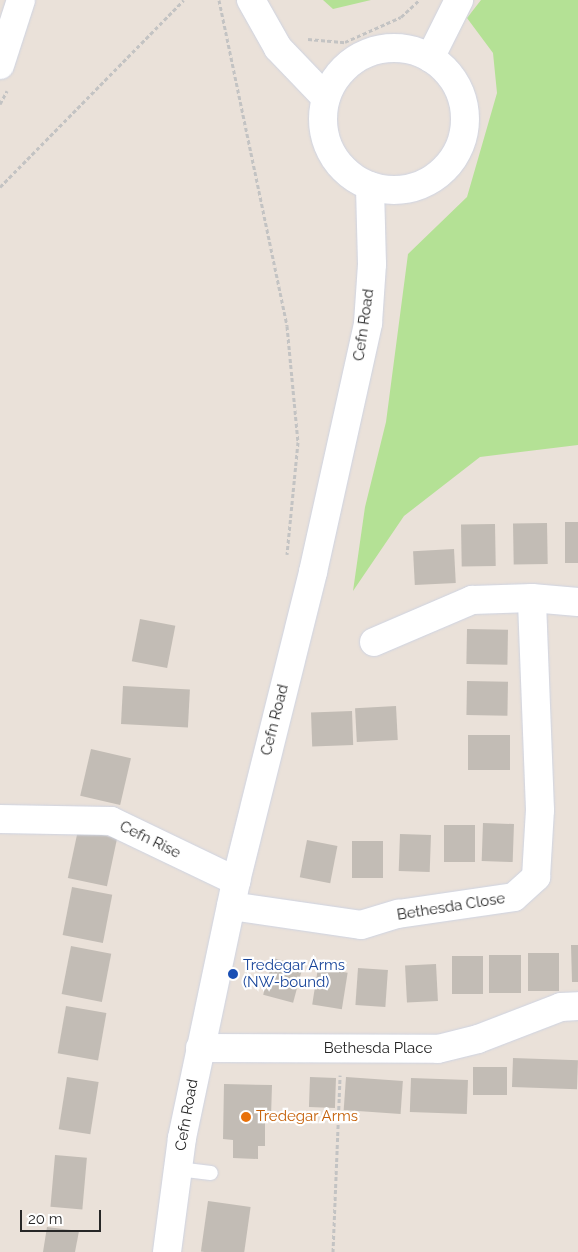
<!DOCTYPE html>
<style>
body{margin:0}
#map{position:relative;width:578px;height:1252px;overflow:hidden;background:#eae1d9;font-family:Raleway,sans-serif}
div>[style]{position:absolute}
.green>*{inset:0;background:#b4e195}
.building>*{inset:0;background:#c2bcb5;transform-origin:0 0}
.path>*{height:3px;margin-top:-1.5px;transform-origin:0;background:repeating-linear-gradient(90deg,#c3c3c3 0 4px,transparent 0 6.5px)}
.roads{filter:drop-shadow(0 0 1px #ced3e1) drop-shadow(0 0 1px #ced3e1)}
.lane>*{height:14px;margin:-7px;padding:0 7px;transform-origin:7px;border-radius:7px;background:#fff}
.street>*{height:28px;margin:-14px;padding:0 14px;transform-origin:14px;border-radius:14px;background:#fff}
.secondary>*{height:28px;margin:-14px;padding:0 14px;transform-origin:14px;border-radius:14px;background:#fff}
.secondary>.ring{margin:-14px;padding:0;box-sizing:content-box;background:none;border:28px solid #fff;border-radius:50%}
.dots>*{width:14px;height:14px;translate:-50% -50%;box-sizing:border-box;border:2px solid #fff;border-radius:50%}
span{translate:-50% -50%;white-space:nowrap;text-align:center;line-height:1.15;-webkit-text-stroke:4.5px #fff;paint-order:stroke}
.street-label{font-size:15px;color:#272727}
.transit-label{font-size:15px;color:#164399}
.left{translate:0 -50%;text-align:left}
.food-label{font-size:15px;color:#c56008}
.scale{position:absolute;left:20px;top:1210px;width:81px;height:22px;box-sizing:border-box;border:2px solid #272727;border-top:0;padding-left:6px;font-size:15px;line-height:18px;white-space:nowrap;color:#272727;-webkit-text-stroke:4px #fff;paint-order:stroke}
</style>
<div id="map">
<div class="green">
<div style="clip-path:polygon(323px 0,371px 0,333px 9px)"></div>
<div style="clip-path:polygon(481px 0,578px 0,578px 445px,480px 457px,404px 516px,353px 591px,365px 507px,386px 422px,408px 254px,467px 197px,497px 93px,493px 53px,467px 18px)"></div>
</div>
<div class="building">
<div style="left:565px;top:522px;width:13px;height:41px"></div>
<div style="left:547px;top:523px;width:41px;height:34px;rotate:89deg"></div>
<div style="left:495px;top:524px;width:42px;height:34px;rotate:89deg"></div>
<div style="left:454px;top:549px;width:34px;height:41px;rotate:87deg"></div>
<div style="left:140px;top:619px;width:36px;height:43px;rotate:11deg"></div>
<div style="left:467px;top:629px;width:41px;height:35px;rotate:1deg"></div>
<div style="left:467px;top:681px;width:41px;height:34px;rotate:1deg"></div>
<div style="left:123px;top:686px;width:67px;height:38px;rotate:3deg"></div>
<div style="left:396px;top:706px;width:34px;height:41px;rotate:87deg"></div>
<div style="left:352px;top:711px;width:34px;height:41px;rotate:88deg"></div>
<div style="left:468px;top:735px;width:42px;height:35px"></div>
<div style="left:91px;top:749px;width:41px;height:48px;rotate:13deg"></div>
<div style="left:483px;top:823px;width:31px;height:38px;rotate:2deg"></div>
<div style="left:444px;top:825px;width:31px;height:37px"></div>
<div style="left:78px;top:830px;width:40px;height:49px;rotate:12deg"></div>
<div style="left:400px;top:834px;width:31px;height:37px;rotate:2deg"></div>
<div style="left:307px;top:840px;width:31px;height:38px;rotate:11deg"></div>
<div style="left:352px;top:841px;width:31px;height:37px"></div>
<div style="left:72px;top:887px;width:41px;height:49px;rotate:11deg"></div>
<div style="clip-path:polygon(571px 945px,578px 945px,578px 982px,572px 982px)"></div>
<div style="left:71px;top:946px;width:41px;height:49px;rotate:11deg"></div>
<div style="left:528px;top:953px;width:31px;height:38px"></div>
<div style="left:489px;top:955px;width:32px;height:38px"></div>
<div style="left:483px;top:956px;width:38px;height:31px;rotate:90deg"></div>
<div style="left:273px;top:958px;width:31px;height:38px;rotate:15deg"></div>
<div style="left:436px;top:964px;width:37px;height:31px;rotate:87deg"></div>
<div style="left:318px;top:968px;width:30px;height:37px;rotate:9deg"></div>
<div style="left:358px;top:968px;width:30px;height:37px;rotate:4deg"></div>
<div style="left:66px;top:1006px;width:41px;height:48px;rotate:10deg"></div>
<div style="left:513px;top:1058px;width:65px;height:29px;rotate:2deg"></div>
<div style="left:473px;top:1067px;width:34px;height:28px"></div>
<div style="left:67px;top:1077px;width:32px;height:53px;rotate:9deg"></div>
<div style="left:310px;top:1077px;width:26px;height:30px;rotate:2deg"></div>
<div style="left:346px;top:1077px;width:57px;height:33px;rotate:4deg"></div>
<div style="left:411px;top:1078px;width:57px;height:34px;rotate:2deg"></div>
<div style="clip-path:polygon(224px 1084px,272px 1085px,271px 1117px,265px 1118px,265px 1146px,258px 1146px,258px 1159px,233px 1158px,233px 1140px,223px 1139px)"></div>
<div style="left:55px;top:1155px;width:32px;height:52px;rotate:5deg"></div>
<div style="left:208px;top:1201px;width:43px;height:51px;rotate:8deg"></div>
<div style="clip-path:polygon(47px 1227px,79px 1231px,75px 1252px,43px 1252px)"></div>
</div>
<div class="path">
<div style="left:219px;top:0;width:333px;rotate:78.2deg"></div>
<div style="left:287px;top:326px;width:117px;rotate:84.6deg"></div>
<div style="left:298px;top:442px;width:113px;rotate:95.6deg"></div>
<div style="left:308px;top:39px;width:37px;rotate:5deg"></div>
<div style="left:345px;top:42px;width:61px;rotate:-24.1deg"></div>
<div style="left:401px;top:17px;width:25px;rotate:-43deg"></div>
<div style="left:0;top:104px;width:15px;rotate:-62deg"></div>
<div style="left:0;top:187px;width:262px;rotate:-45.5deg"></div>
<div style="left:333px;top:1252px;width:177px;rotate:-87.7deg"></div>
</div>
<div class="roads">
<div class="lane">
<div style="left:178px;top:1169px;width:33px;rotate:7deg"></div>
</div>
<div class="street">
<div style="left:374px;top:642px;width:107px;rotate:-23.2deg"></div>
<div style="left:472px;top:600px;width:60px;rotate:-1.9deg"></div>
<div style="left:532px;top:598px;width:46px;rotate:5deg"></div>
<div style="left:0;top:819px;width:111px;rotate:1deg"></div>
<div style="left:111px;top:821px;width:139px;rotate:25.6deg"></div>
<div style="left:231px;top:906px;width:131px;rotate:8.3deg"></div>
<div style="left:361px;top:925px;width:39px;rotate:-17deg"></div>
<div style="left:398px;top:914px;width:117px;rotate:-8.3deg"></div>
<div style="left:514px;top:897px;width:30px;rotate:-42deg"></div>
<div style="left:536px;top:877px;width:67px;rotate:-86.6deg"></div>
<div style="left:540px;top:810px;width:212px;rotate:-92.2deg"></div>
<div style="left:200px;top:1048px;width:238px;rotate:0.2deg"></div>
<div style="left:438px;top:1049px;width:41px;rotate:-14deg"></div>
<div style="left:478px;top:1039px;width:89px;rotate:-21.1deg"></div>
<div style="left:561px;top:1007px;width:17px;rotate:-3deg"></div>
</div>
<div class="secondary">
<div style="left:251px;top:0;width:55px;rotate:60.6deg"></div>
<div style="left:278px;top:48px;width:69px;rotate:46.2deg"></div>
<div class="ring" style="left:323px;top:48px;width:114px;height:114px"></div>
<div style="left:430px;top:58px;width:65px;rotate:-63.4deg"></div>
<div style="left:0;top:65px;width:68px;rotate:-72.1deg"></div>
<div style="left:167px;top:1252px;width:115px;rotate:-82.5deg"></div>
<div style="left:182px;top:1138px;width:263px;rotate:-78.1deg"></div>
<div style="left:236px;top:881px;width:318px;rotate:-76deg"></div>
<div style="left:313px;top:572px;width:255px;rotate:-77.5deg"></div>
<div style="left:368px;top:323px;width:59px;rotate:-86.1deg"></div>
<div style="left:372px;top:264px;width:78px;rotate:-91.5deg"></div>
</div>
</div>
<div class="dots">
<div style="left:233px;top:974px;background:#1a4fb4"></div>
<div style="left:246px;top:1117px;background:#e8710a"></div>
</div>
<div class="street-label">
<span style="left:364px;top:325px;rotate:-82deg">Cefn Road</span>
<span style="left:275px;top:720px;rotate:-76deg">Cefn Road</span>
<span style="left:150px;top:840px;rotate:26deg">Cefn Rise</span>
<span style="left:451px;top:907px;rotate:-9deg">Bethesda Close</span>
<span style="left:378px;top:1049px">Bethesda Place</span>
<span style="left:187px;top:1115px;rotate:-80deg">Cefn Road</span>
</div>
<div class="transit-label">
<span class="left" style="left:243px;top:974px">Tredegar Arms<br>(NW-bound)</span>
</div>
<div class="food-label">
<span class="left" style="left:256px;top:1117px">Tredegar Arms</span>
</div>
<div class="scale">20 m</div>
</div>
